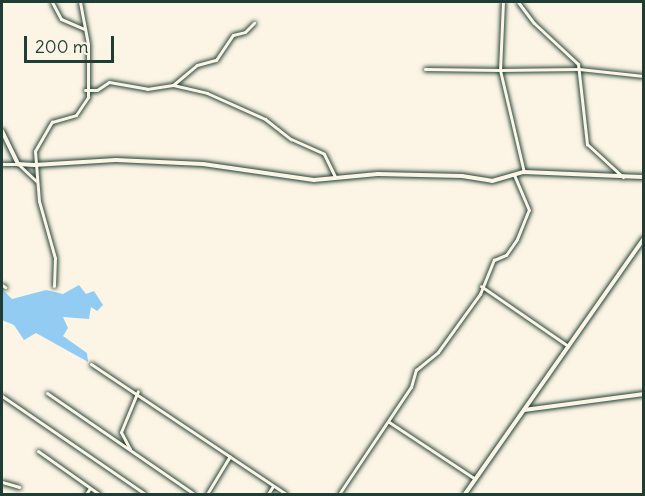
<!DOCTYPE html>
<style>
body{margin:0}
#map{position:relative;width:645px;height:496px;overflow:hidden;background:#fcf5e5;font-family:Delius,sans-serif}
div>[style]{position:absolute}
.water>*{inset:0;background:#93ccf3}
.roads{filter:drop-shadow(0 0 2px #1f3d34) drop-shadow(0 0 2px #1f3d34)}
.minor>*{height:3px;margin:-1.5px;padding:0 1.5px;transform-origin:1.5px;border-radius:1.5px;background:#fcf5e5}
.tertiary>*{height:4px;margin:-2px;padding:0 2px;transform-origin:2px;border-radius:2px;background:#fcf5e5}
span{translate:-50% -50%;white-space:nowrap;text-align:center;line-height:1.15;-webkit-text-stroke:6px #fcf5e5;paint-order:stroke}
.frame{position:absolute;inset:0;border:3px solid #1f3d34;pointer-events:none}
.scale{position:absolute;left:24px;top:36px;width:90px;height:27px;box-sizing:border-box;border:3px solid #1f3d34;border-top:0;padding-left:8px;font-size:18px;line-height:21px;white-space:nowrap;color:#1f3d34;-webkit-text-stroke:4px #fcf5e5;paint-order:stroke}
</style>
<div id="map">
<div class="water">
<div style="clip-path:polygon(79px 285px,86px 294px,94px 291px,103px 305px,97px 311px,91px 307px,89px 319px,63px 317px,68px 328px,63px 336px,87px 353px,88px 362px,36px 333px,24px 340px,14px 325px,2px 320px,2px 289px,12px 299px,46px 290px,63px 294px)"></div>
</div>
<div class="roads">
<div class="minor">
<div style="left:52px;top:2px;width:19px;rotate:62deg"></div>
<div style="left:61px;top:19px;width:25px;rotate:23deg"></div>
<div style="left:503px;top:2px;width:68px;rotate:92.5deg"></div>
<div style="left:500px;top:70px;width:79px;rotate:-0.7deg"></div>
<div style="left:579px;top:69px;width:65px;rotate:6.1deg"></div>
<div style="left:518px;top:2px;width:26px;rotate:53deg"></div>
<div style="left:534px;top:23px;width:60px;rotate:43deg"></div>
<div style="left:578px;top:64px;width:81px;rotate:83.6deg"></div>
<div style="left:587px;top:144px;width:49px;rotate:42.5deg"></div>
<div style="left:425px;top:69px;width:75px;rotate:0.8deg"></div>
<div style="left:500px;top:70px;width:105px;rotate:76.8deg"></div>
<div style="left:173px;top:85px;width:35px;rotate:13deg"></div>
<div style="left:207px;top:93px;width:64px;rotate:24.1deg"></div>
<div style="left:265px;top:119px;width:33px;rotate:38deg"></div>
<div style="left:291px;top:139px;width:36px;rotate:24deg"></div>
<div style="left:324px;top:154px;width:25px;rotate:64deg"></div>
<div style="left:85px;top:90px;width:12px"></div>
<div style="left:97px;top:90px;width:14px;rotate:-34deg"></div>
<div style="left:109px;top:82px;width:39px;rotate:10deg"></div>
<div style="left:147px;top:89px;width:26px;rotate:-9deg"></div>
<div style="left:173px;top:85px;width:31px;rotate:-40deg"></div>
<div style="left:197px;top:65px;width:20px;rotate:-15deg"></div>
<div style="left:216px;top:60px;width:30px;rotate:-56deg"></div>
<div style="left:233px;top:35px;width:12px;rotate:-14deg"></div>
<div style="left:245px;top:32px;width:13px;rotate:-45deg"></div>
<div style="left:2px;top:164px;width:16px"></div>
<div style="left:18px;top:164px;width:26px;rotate:43deg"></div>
<div style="left:2px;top:285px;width:4px;rotate:34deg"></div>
<div style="left:54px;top:286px;width:28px;rotate:-88deg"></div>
<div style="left:55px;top:258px;width:59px;rotate:-105.7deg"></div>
<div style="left:39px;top:201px;width:50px;rotate:-94.6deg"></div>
<div style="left:35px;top:151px;width:34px;rotate:-60deg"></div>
<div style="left:52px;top:122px;width:25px;rotate:-16deg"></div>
<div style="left:76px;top:115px;width:22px;rotate:-56deg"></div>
<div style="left:88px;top:97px;width:53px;rotate:-90deg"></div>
<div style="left:88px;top:44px;width:43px;rotate:-100.8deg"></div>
<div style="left:481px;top:286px;width:106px;rotate:34.6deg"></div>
<div style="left:91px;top:364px;width:234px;rotate:33.7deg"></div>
<div style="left:47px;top:393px;width:178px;rotate:34.5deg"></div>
<div style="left:2px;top:396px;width:173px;rotate:34.4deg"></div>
<div style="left:389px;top:422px;width:103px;rotate:33.5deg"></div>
<div style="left:130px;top:449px;width:19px;rotate:-118deg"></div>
<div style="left:121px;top:432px;width:44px;rotate:-67.5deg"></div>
<div style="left:38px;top:451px;width:75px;rotate:35.2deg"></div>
<div style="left:2px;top:482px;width:18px;rotate:16deg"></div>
<div style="left:86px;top:494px;width:7px;rotate:-56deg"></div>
<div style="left:207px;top:494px;width:44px;rotate:-58.8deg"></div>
<div style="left:268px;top:494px;width:9px;rotate:-58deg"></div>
<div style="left:339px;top:494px;width:129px;rotate:-56.1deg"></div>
<div style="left:411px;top:387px;width:18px;rotate:-74deg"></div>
<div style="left:416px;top:370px;width:28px;rotate:-39deg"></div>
<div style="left:438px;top:352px;width:72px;rotate:-54.1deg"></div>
<div style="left:480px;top:294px;width:37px;rotate:-68deg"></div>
<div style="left:494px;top:260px;width:13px;rotate:-23deg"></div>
<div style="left:506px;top:255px;width:19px;rotate:-55deg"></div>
<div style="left:517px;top:239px;width:31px;rotate:-68deg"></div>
<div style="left:529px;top:210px;width:39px;rotate:-113deg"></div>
</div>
<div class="tertiary">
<div style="left:2px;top:131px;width:37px;rotate:64deg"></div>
<div style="left:18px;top:164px;width:16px;rotate:4deg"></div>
<div style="left:34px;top:165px;width:82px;rotate:-3.5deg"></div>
<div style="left:116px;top:160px;width:87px;rotate:2.6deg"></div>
<div style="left:203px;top:164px;width:112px;rotate:8.2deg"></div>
<div style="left:314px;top:180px;width:64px;rotate:-5.4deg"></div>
<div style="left:378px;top:174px;width:84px;rotate:1.4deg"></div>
<div style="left:462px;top:176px;width:30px;rotate:9deg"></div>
<div style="left:492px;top:181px;width:33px;rotate:-16deg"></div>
<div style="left:524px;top:172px;width:120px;rotate:2.4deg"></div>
<div style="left:524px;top:410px;width:121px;rotate:-7.6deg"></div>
<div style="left:465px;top:494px;width:312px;rotate:-55deg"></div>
</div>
</div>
<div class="frame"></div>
<div class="scale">200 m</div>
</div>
